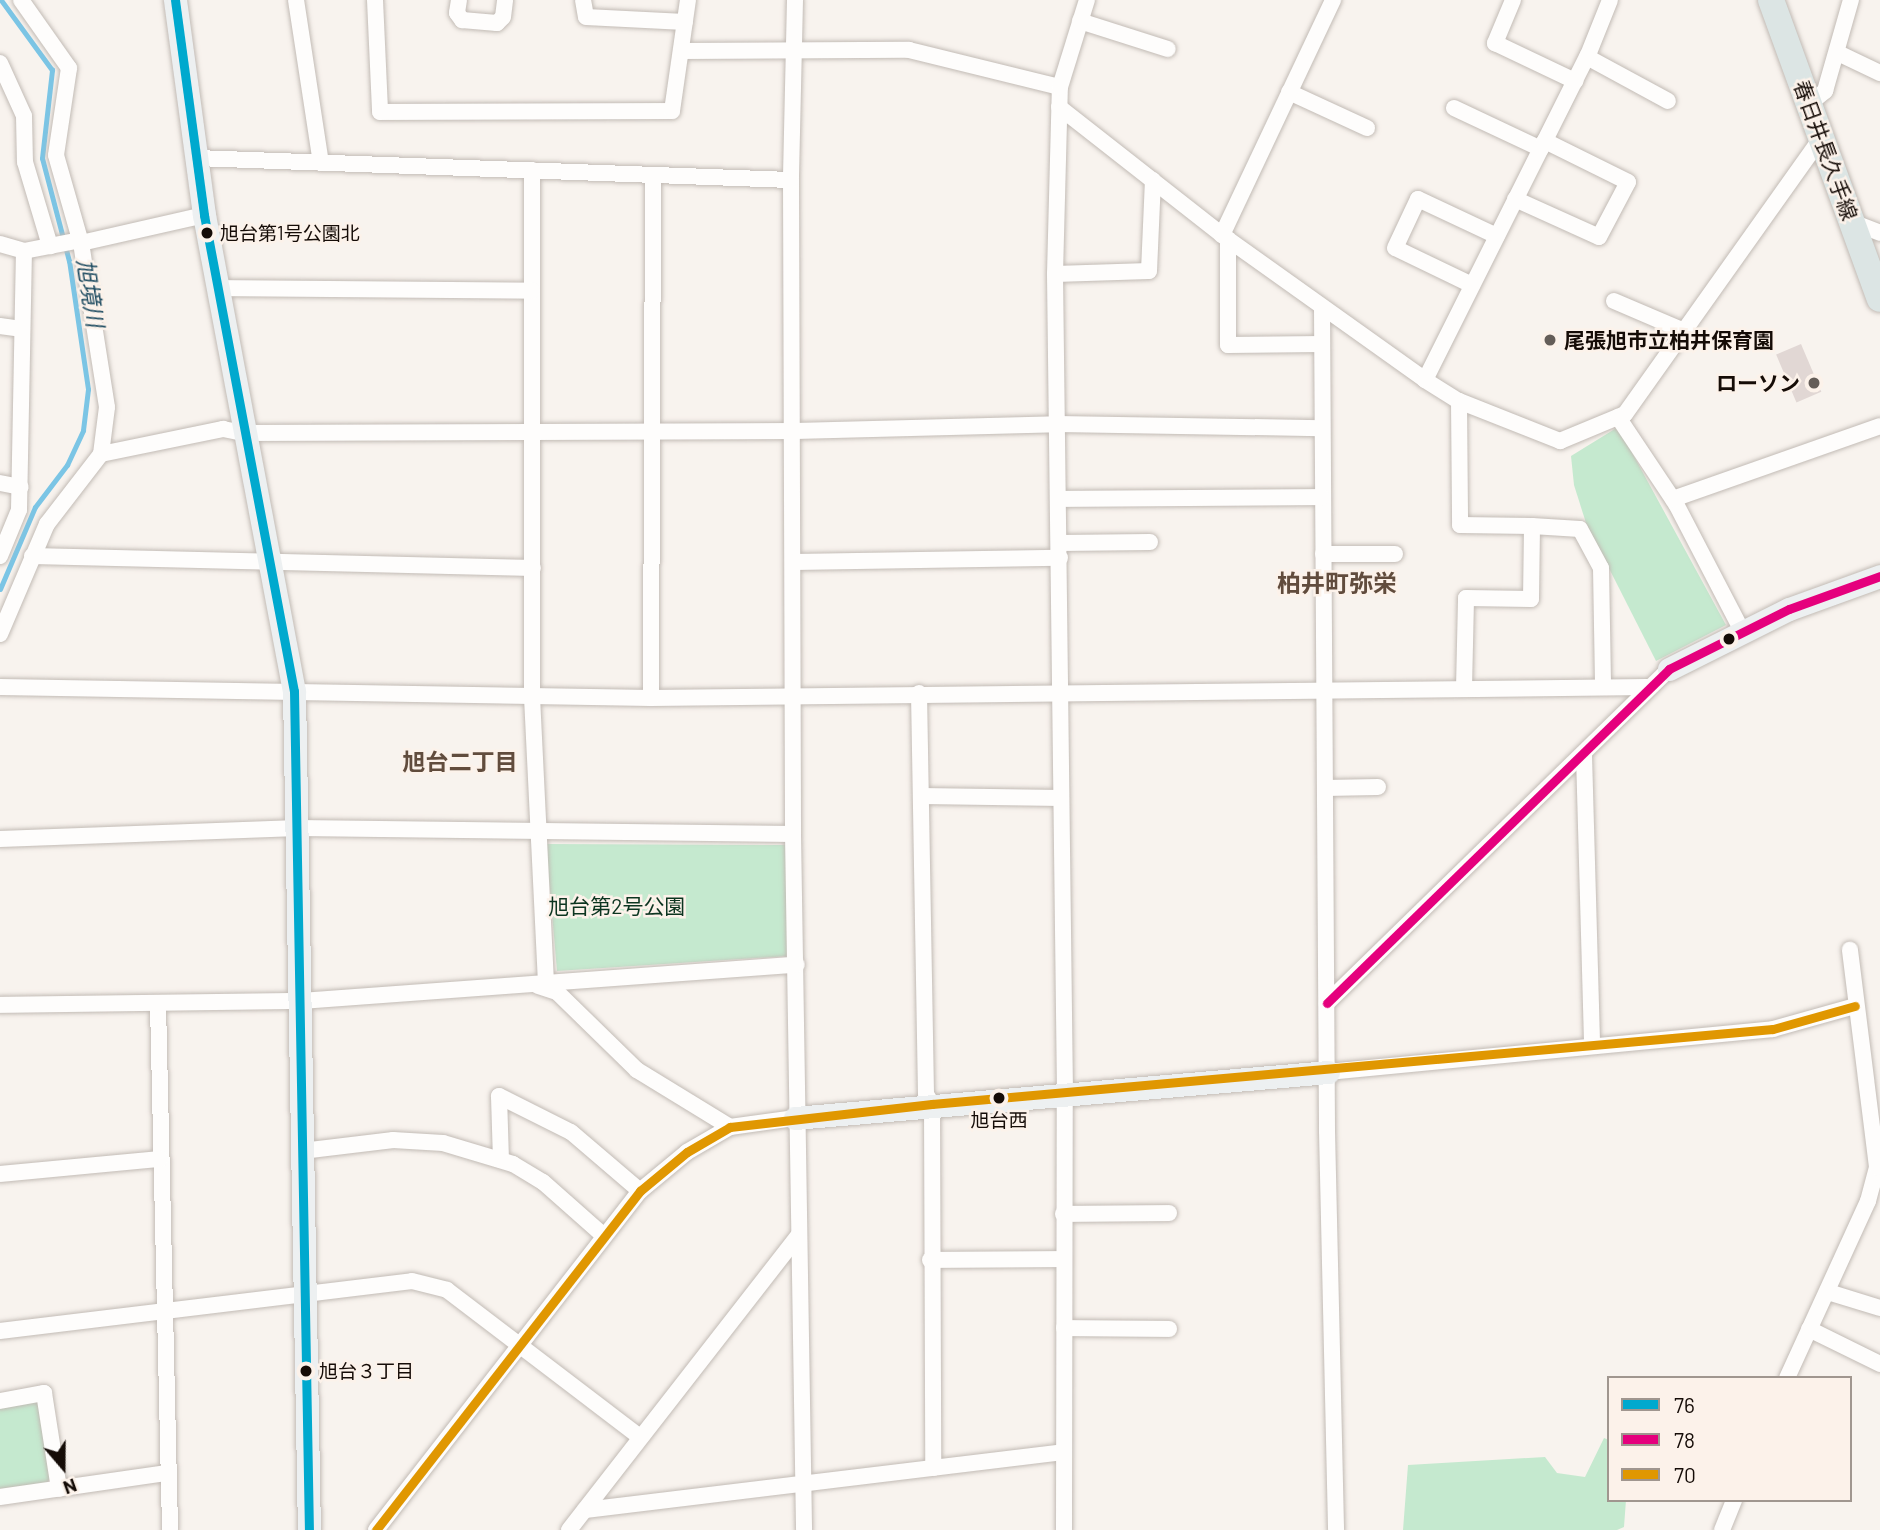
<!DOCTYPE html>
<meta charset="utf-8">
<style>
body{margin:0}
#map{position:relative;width:1880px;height:1530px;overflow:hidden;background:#f8f3ee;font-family:Barlow,"Noto Sans JP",sans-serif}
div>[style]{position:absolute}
.green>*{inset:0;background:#c5e9cf}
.stream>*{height:5px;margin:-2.5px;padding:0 2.5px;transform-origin:2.5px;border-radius:2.5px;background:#7bc5e5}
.building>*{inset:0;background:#e1d7d4;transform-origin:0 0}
.roads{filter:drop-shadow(0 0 2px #c2bbb5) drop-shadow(0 0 2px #c2bbb5)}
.street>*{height:16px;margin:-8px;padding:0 8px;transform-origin:8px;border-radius:8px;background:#fefdfc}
.secondary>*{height:23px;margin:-11.5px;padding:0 11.5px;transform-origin:11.5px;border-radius:11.5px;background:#edf0f1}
.primary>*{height:26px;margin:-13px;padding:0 13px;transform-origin:13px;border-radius:13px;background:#dce5e4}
.bus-1>*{height:9px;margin:-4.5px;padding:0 4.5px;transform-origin:4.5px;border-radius:4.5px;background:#00a9ce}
.bus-2>*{height:9px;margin:-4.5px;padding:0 4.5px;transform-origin:4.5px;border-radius:4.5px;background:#e5007d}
.bus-3>*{height:9px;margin:-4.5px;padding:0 4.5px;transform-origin:4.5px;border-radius:4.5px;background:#e09701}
.dots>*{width:19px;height:19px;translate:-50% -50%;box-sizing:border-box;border:4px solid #fcf2ea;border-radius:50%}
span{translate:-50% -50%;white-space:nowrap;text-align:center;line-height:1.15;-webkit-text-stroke:5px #fcf2ea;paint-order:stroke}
.bus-label{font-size:19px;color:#150c07}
.left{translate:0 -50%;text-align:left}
.street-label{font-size:21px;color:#150c07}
.poi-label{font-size:21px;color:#150c07;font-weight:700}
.right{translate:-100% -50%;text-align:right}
.park-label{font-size:21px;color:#0c3520}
.water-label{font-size:23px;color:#234f64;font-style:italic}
.neighbourhood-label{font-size:23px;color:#614c3d;font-weight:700}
.quarter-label{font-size:24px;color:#614c3d;font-weight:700}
.legend{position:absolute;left:1607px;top:1376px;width:245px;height:126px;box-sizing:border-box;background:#fcf2ea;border:2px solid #a0968f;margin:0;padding:9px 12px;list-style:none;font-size:21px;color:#150c07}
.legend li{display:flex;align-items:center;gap:14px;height:35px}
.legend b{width:35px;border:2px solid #a0968f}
.north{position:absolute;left:28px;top:1432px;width:70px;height:70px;-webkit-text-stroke:5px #fcf2ea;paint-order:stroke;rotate:160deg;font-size:19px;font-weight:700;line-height:28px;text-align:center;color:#150c07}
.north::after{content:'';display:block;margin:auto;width:24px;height:32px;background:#150c07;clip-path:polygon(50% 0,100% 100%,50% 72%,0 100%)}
</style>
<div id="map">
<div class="green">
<div style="clip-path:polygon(1618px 427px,1726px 625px,1656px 661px,1586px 523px,1574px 485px,1571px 456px)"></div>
<div style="clip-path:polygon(546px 844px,786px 845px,789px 956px,557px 971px)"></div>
<div style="clip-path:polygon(35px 1398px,42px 1403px,51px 1476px,47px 1483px,0 1490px,0 1403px)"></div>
<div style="clip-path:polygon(1604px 1438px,1609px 1440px,1609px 1500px,1626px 1500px,1624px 1527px,1617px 1530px,1403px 1530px,1408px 1465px,1545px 1457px,1557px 1473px,1585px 1477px)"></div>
</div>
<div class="stream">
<div style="left:0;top:589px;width:89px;rotate:-66.9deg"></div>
<div style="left:35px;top:507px;width:53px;rotate:-52.7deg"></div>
<div style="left:67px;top:465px;width:38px;rotate:-65deg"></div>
<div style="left:83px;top:430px;width:41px;rotate:-83deg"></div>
<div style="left:88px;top:389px;width:129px;rotate:-98.4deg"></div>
<div style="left:69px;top:261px;width:106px;rotate:-104.7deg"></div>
<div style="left:42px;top:158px;width:89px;rotate:-83.5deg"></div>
<div style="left:52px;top:70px;width:87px;rotate:-126.1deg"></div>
</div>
<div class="building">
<div style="left:1801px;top:344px;width:52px;height:27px;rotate:67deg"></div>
</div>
<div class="roads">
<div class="street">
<div style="left:296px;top:0;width:165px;rotate:81.3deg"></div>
<div style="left:375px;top:0;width:112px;rotate:87.4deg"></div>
<div style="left:380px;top:112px;width:292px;rotate:-0.2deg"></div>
<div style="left:672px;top:111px;width:112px;rotate:-81.8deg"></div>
<div style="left:459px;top:0;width:13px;rotate:99deg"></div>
<div style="left:457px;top:13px;width:9px;rotate:54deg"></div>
<div style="left:462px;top:20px;width:35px;rotate:5deg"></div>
<div style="left:497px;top:23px;width:8px;rotate:-45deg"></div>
<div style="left:503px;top:17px;width:17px;rotate:-83deg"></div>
<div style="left:583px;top:0;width:17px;rotate:80deg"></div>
<div style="left:586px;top:17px;width:99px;rotate:2.9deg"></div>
<div style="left:795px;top:0;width:180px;rotate:91.3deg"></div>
<div style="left:791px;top:180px;width:654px;rotate:89.82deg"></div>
<div style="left:793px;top:834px;width:696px;rotate:89.09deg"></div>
<div style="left:1513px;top:0;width:47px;rotate:112.7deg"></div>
<div style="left:1495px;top:43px;width:89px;rotate:25.4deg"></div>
<div style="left:1080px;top:21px;width:92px;rotate:17.7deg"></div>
<div style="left:682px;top:51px;width:227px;rotate:-0.3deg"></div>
<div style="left:909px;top:50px;width:155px;rotate:13.8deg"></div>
<div style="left:1838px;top:53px;width:47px;rotate:25.5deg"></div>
<div style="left:1587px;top:57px;width:92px;rotate:28.5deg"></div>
<div style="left:0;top:63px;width:58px;rotate:65.6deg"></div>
<div style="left:24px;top:116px;width:46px;rotate:88.8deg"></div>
<div style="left:25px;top:162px;width:88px;rotate:73.4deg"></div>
<div style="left:1289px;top:92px;width:86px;rotate:24.8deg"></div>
<div style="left:1809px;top:104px;width:21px;rotate:-39deg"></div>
<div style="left:1825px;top:91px;width:95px;rotate:-74.1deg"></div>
<div style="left:1059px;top:107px;width:207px;rotate:38.1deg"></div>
<div style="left:1222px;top:235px;width:249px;rotate:35.5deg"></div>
<div style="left:1425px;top:380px;width:40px;rotate:32deg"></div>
<div style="left:1459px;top:401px;width:109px;rotate:21.6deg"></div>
<div style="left:1560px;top:441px;width:70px;rotate:-22.6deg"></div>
<div style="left:1625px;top:414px;width:339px;rotate:-54.6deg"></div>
<div style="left:1454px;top:108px;width:96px;rotate:25.2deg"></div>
<div style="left:196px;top:158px;width:595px;rotate:2.12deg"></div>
<div style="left:532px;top:170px;width:527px;rotate:90deg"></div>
<div style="left:532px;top:697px;width:284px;rotate:87.2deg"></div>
<div style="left:1515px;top:199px;width:92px;rotate:24.3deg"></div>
<div style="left:1599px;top:237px;width:62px;rotate:-62.2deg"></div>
<div style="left:1628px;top:182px;width:93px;rotate:-153.7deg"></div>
<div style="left:1852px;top:222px;width:30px;rotate:21deg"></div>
<div style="left:1222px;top:235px;width:260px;rotate:-64.7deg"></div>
<div style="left:1228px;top:239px;width:106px;rotate:90deg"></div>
<div style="left:1228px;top:345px;width:94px;rotate:-0.6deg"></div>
<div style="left:81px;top:243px;width:126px;rotate:-12.8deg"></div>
<div style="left:0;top:244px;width:25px;rotate:16deg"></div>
<div style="left:24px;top:251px;width:57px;rotate:-11.1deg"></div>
<div style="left:1055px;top:274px;width:94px;rotate:-1.8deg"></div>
<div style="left:1149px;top:271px;width:91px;rotate:-87.5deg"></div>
<div style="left:1472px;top:285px;width:85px;rotate:-154.3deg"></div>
<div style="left:1395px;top:248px;width:54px;rotate:-64.9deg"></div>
<div style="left:1418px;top:199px;width:87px;rotate:25.1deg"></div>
<div style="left:218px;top:288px;width:314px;rotate:0.5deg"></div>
<div style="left:1614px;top:301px;width:76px;rotate:23.2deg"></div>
<div style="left:1322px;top:309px;width:822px;rotate:89.65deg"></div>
<div style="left:1327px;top:1131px;width:399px;rotate:88.7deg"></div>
<div style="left:0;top:326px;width:21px;rotate:8deg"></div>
<div style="left:1425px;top:380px;width:364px;rotate:-63.4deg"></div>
<div style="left:1588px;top:55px;width:59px;rotate:-68.2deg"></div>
<div style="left:1459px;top:401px;width:124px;rotate:89.5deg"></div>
<div style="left:1460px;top:525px;width:72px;rotate:0.8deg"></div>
<div style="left:1618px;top:417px;width:105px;rotate:56.3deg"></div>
<div style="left:1676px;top:504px;width:143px;rotate:62.5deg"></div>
<div style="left:101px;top:454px;width:125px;rotate:-11.6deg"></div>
<div style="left:223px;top:429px;width:20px;rotate:11deg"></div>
<div style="left:243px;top:433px;width:552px;rotate:-0.21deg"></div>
<div style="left:795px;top:431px;width:262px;rotate:-1.5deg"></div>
<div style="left:1057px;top:424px;width:265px;rotate:0.9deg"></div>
<div style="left:0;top:483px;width:21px;rotate:11deg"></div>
<div style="left:1058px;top:499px;width:264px;rotate:-0.4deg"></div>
<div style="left:1673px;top:499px;width:219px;rotate:-19.4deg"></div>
<div style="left:1060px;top:543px;width:90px;rotate:-0.6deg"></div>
<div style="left:1323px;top:554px;width:72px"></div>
<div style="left:0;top:556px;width:50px;rotate:-67.6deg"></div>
<div style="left:19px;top:510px;width:259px;rotate:-88.9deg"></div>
<div style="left:32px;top:556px;width:501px;rotate:1.37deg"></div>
<div style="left:794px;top:562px;width:266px;rotate:-0.9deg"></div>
<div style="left:0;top:634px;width:120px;rotate:-66.9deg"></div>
<div style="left:47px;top:524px;width:88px;rotate:-52.4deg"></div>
<div style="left:101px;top:454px;width:47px;rotate:-82.7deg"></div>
<div style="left:107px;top:407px;width:166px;rotate:-99deg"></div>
<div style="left:81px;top:243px;width:91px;rotate:-105.9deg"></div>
<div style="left:56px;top:155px;width:88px;rotate:-81.5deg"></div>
<div style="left:69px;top:68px;width:83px;rotate:-125.2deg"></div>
<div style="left:0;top:687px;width:651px;rotate:0.97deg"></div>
<div style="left:651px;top:698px;width:996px;rotate:-0.63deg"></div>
<div style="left:1464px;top:688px;width:90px;rotate:-88.7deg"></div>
<div style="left:1466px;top:598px;width:65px;rotate:0.9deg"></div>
<div style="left:1531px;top:599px;width:73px;rotate:-89.2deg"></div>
<div style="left:1532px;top:526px;width:48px;rotate:3.6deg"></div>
<div style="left:1580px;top:529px;width:44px;rotate:61.7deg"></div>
<div style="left:1601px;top:568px;width:118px;rotate:89deg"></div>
<div style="left:919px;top:693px;width:401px;rotate:89deg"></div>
<div style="left:926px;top:1094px;width:12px;rotate:59deg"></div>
<div style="left:932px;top:1104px;width:364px;rotate:89.8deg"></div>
<div style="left:651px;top:698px;width:520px;rotate:-89.78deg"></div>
<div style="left:1584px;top:755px;width:291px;rotate:88.4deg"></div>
<div style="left:1325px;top:788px;width:53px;rotate:-1.1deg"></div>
<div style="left:921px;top:796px;width:140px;rotate:0.8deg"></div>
<div style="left:0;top:839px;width:298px;rotate:-2.1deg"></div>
<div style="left:298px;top:828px;width:495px;rotate:0.7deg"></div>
<div style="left:538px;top:986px;width:20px;rotate:18deg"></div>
<div style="left:557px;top:992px;width:112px;rotate:44.3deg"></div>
<div style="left:637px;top:1070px;width:109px;rotate:31.5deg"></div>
<div style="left:1327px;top:1003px;width:478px;rotate:-44.3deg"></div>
<div style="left:158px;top:1004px;width:526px;rotate:88.69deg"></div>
<div style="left:0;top:1005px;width:302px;rotate:-0.8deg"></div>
<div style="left:302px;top:1001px;width:496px;rotate:-4.2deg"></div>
<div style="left:1328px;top:1072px;width:447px;rotate:-5.5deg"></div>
<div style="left:1773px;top:1029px;width:85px;rotate:-15.7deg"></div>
<div style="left:302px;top:1151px;width:92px;rotate:-6.9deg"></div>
<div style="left:393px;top:1140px;width:50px;rotate:3.4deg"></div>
<div style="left:443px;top:1143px;width:73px;rotate:16.7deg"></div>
<div style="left:513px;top:1164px;width:35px;rotate:31deg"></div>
<div style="left:543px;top:1182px;width:80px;rotate:41.5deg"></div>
<div style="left:501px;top:1160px;width:64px;rotate:-91.8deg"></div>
<div style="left:499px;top:1096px;width:80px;rotate:26.6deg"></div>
<div style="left:571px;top:1132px;width:91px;rotate:40.5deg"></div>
<div style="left:0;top:1174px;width:161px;rotate:-5.4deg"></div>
<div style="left:1063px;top:1214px;width:106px;rotate:-0.5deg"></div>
<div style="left:930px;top:1260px;width:133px;rotate:-0.4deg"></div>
<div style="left:1828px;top:1292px;width:54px;rotate:17.1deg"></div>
<div style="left:1064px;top:1328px;width:105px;rotate:0.5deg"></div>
<div style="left:1809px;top:1329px;width:79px;rotate:26.2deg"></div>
<div style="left:0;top:1331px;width:415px;rotate:-6.9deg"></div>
<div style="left:412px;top:1281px;width:36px;rotate:14deg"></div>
<div style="left:447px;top:1290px;width:243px;rotate:37.3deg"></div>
<div style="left:1787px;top:1378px;width:195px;rotate:-65.4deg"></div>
<div style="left:1868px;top:1201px;width:35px;rotate:-75deg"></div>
<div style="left:1877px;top:1167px;width:219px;rotate:-97.1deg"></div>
<div style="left:0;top:1401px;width:45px;rotate:-10.3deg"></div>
<div style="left:44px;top:1393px;width:97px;rotate:81.1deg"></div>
<div style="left:0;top:1497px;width:169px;rotate:-8.2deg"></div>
<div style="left:585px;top:1510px;width:482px;rotate:-6.9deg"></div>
<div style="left:376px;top:1530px;width:430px;rotate:-52.1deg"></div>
<div style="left:640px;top:1191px;width:61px;rotate:-39.7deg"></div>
<div style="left:687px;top:1152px;width:50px;rotate:-30.2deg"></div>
<div style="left:730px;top:1127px;width:66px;rotate:-7.9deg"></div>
<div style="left:569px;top:1530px;width:374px;rotate:-52.1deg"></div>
<div style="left:1064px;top:1530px;width:437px;rotate:-89.9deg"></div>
<div style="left:1065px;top:1093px;width:819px;rotate:-90.7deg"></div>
<div style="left:1055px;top:274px;width:187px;rotate:-88.5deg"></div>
<div style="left:1060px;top:87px;width:91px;rotate:-72.8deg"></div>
<div style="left:1722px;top:1530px;width:32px;rotate:-68deg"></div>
</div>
<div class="secondary">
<div style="left:175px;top:0;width:217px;rotate:82.3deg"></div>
<div style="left:204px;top:215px;width:484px;rotate:79.3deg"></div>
<div style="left:294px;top:691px;width:839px;rotate:88.98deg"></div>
<div style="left:1669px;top:669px;width:134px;rotate:-26.6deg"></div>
<div style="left:1789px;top:609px;width:97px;rotate:-19.9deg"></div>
<div style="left:795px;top:1118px;width:535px;rotate:-4.93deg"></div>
</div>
<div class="primary">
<div style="left:1771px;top:0;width:318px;rotate:70deg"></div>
</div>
</div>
<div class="bus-1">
<div style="left:175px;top:0;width:217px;rotate:82.3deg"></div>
<div style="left:204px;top:215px;width:484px;rotate:79.3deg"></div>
<div style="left:294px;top:691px;width:839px;rotate:88.98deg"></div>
</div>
<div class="bus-2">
<div style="left:1327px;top:1003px;width:478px;rotate:-44.3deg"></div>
<div style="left:1669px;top:669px;width:134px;rotate:-26.6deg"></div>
<div style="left:1789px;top:609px;width:97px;rotate:-19.9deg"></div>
</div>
<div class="bus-3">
<div style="left:376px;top:1530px;width:430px;rotate:-52.1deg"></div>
<div style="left:640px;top:1191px;width:61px;rotate:-39.7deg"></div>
<div style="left:687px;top:1152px;width:50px;rotate:-30.2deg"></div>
<div style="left:730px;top:1127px;width:203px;rotate:-6.5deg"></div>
<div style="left:932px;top:1104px;width:844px;rotate:-5.1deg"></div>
<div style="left:1773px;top:1029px;width:85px;rotate:-15.7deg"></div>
</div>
<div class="dots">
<div style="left:207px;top:233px;background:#150c07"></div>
<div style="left:1550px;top:340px;background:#645d58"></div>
<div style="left:1814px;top:383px;background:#645d58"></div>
<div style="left:1729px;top:639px;background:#150c07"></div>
<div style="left:999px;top:1098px;background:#150c07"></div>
<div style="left:306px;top:1371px;background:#150c07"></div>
</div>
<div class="bus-label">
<span class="left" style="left:220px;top:233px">旭台第1号公園北</span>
<span style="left:999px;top:1120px">旭台西</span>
<span class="left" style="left:319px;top:1371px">旭台３丁目</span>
</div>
<div class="street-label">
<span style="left:1826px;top:150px;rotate:70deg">春日井長久手線</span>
</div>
<div class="poi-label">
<span class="left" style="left:1564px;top:340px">尾張旭市立柏井保育園</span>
<span class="right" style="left:1800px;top:383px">ローソン</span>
</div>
<div class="park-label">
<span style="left:617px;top:906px">旭台第2号公園</span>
</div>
<div class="water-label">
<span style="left:91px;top:293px;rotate:81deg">旭境川</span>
</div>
<div class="neighbourhood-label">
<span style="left:460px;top:761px">旭台二丁目</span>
</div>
<div class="quarter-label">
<span style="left:1337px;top:583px">柏井町弥栄</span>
</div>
<ul class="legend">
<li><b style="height:9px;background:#00a9ce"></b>76</li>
<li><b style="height:9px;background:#e5007d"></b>78</li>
<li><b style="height:9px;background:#e09701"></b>70</li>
</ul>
<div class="north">N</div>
</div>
